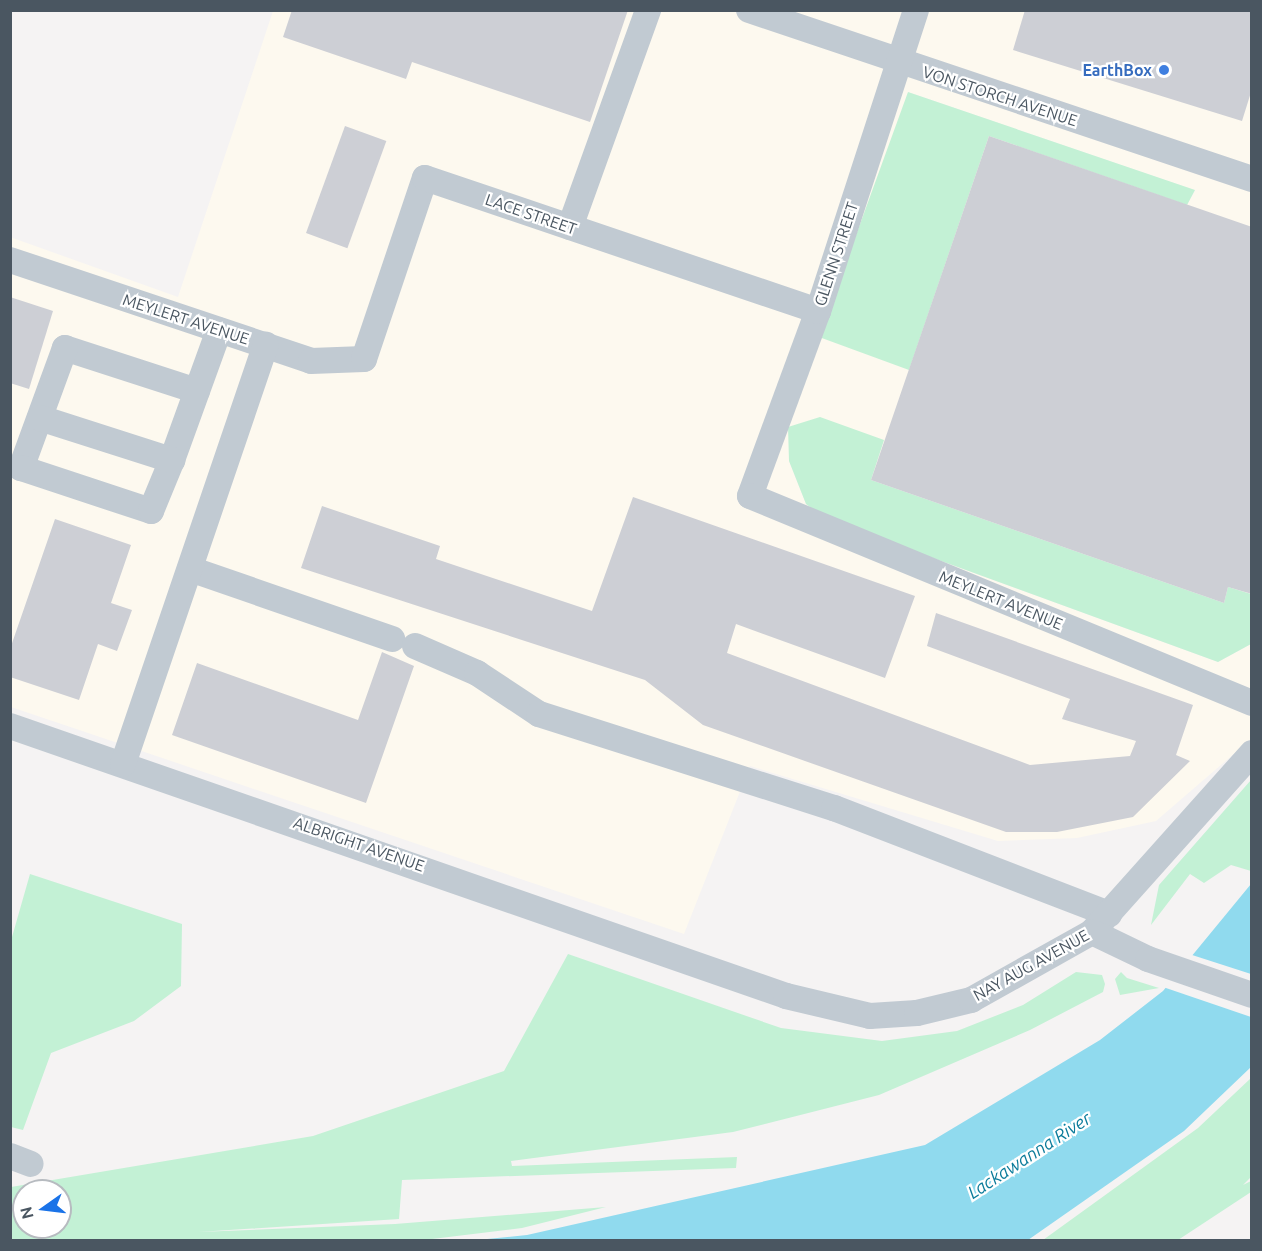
<!DOCTYPE html>
<style>
body{margin:0}
#map{position:relative;width:1262px;height:1251px;overflow:hidden;background:#f5f3f3;font-family:Ubuntu,sans-serif}
div>[style]{position:absolute}
.commercial>*{inset:0;background:#fdf9ef}
.green>*{inset:0;background:#c3f1d5}
.water>*{inset:0;background:#90daee}
.pier>*{inset:0;background:#f5f3f3}
.building>*{inset:0;background:#cdcfd5;transform-origin:0 0}
.minor>*{height:26px;margin:-13px;padding:0 13px;transform-origin:13px;border-radius:13px;background:#c1cad2}
.dots>*{width:16px;height:16px;translate:-50% -50%;box-sizing:border-box;border:3px solid #fff;border-radius:50%}
span{translate:-50% -50%;white-space:nowrap;text-align:center;line-height:1.15;-webkit-text-stroke:4.5px #fff;paint-order:stroke}
.shop-label{font-size:16px;color:#366cbe;font-weight:700}
.right{translate:-100% -50%;text-align:right}
.street-label{font-size:16px;color:#4a5661}
.water-label{font-size:18px;color:#0c7c9b;font-style:italic}
.frame{position:absolute;inset:0;border:12px solid #4a5661;pointer-events:none}
.north{position:absolute;left:12px;top:1179px;width:60px;height:60px;box-sizing:border-box;background:#fff;border:2px solid #b7bbc0;border-radius:50%;rotate:256deg;font-size:16px;font-weight:700;line-height:24px;text-align:center;color:#4a5661}
.north::after{content:'';display:block;margin:auto;width:21px;height:27px;background:#1a73e8;clip-path:polygon(50% 0,100% 100%,50% 72%,0 100%)}
</style>
<div id="map">
<div class="commercial">
<div style="clip-path:polygon(evenodd,273px 11px,1251px 11px,1251px 594px,1228px 587px,1224px 603px,871px 480px,884px 440px,789px 461px,806px 504px,826px 519px,1218px 662px,1251px 644px,1251px 739px,1156px 821px,1077px 838px,998px 841px,750px 766px,684px 934px,11px 707px,10px 237px,178px 297px,273px 11px,908px 92px,1194px 190px,1195px 191px,1187px 205px,989px 136px,908px 92px)"></div>
</div>
<div class="green">
<div style="clip-path:polygon(908px 92px,1195px 190px,1187px 205px,989px 136px,909px 370px,819px 337px)"></div>
<div style="clip-path:polygon(820px 417px,884px 440px,871px 480px,1224px 603px,1228px 587px,1251px 594px,1251px 644px,1218px 662px,826px 519px,806px 504px,789px 461px,788px 427px)"></div>
<div style="clip-path:polygon(1251px 780px,1251px 871px,1231px 865px,1204px 883px,1190px 874px,1151px 925px,1159px 885px)"></div>
<div style="clip-path:polygon(30px 874px,182px 924px,181px 986px,134px 1021px,51px 1053px,23px 1130px,11px 1127px,10px 944px)"></div>
<div style="clip-path:polygon(evenodd,568px 954px,781px 1028px,882px 1041px,957px 1031px,1023px 1005px,1076px 972px,1102px 975px,1105px 984px,1103px 992px,1030px 1030px,879px 1095px,733px 1132px,511px 1161px,512px 1166px,737px 1157px,736px 1168px,402px 1180px,399px 1219px,198px 1232px,395px 1224px,606px 1207px,522px 1228px,424px 1240px,11px 1240px,11px 1187px,313px 1136px,504px 1071px,568px 954px,24px 1191px,60px 1191px,60px 1227px,24px 1227px,24px 1191px)"></div>
<div style="clip-path:polygon(1121px 972px,1127px 978px,1159px 988px,1120px 995px,1115px 979px)"></div>
<div style="clip-path:polygon(1251px 1078px,1251px 1177px,1243px 1185px,1251px 1181px,1251px 1192px,1178px 1240px,1043px 1240px,1198px 1128px)"></div>
</div>
<div class="water">
<div style="clip-path:polygon(1251px 884px,1251px 1067px,1184px 1131px,1028px 1240px,477px 1240px,527px 1235px,925px 1145px,1100px 1040px,1163px 991px)"></div>
</div>
<div class="pier">
<div style="clip-path:polygon(1189px 954px,1251px 974px,1251px 1017px,1163px 987px)"></div>
</div>
<div class="building">
<div style="clip-path:polygon(292px 10px,628px 10px,590px 122px,412px 62px,406px 79px,283px 37px)"></div>
<div style="clip-path:polygon(1025px 10px,1252px 10px,1252px 89px,1242px 121px,1013px 50px)"></div>
<div style="left:345px;top:126px;width:44px;height:114px;rotate:20deg"></div>
<div style="clip-path:polygon(989px 136px,1252px 227px,1252px 594px,1228px 587px,1224px 603px,871px 480px)"></div>
<div style="clip-path:polygon(10px 297px,53px 311px,29px 389px,10px 383px)"></div>
<div style="clip-path:polygon(633px 497px,915px 596px,885px 678px,736px 624px,727px 653px,1030px 765px,1130px 756px,1136px 741px,1062px 719px,1070px 699px,927px 646px,936px 613px,1193px 705px,1176px 755px,1190px 761px,1133px 817px,1057px 832px,1006px 832px,703px 725px,645px 680px,301px 568px,322px 506px,440px 546px,436px 559px,592px 611px)"></div>
<div style="clip-path:polygon(55px 519px,131px 545px,111px 603px,132px 610px,117px 651px,98px 644px,79px 700px,10px 677px,10px 649px)"></div>
<div style="clip-path:polygon(382px 652px,414px 666px,366px 803px,172px 735px,197px 663px,358px 720px)"></div>
</div>
<div class="minor">
<div style="left:749px;top:10px;width:531px;rotate:18.57deg"></div>
<div style="left:916px;top:10px;width:317px;rotate:108deg"></div>
<div style="left:818px;top:311px;width:197px;rotate:110.2deg"></div>
<div style="left:750px;top:496px;width:543px;rotate:22.41deg"></div>
<div style="left:570px;top:227px;width:231px;rotate:-70.2deg"></div>
<div style="left:10px;top:260px;width:317px;rotate:18.5deg"></div>
<div style="left:311px;top:361px;width:53px;rotate:-2.2deg"></div>
<div style="left:364px;top:359px;width:191px;rotate:-71.4deg"></div>
<div style="left:425px;top:178px;width:415px;rotate:18.7deg"></div>
<div style="left:197px;top:391px;width:139px;rotate:-162deg"></div>
<div style="left:65px;top:348px;width:128px;rotate:110.1deg"></div>
<div style="left:21px;top:468px;width:137px;rotate:18.3deg"></div>
<div style="left:151px;top:511px;width:55px;rotate:-67.6deg"></div>
<div style="left:172px;top:460px;width:138px;rotate:-70.1deg"></div>
<div style="left:40px;top:418px;width:139px;rotate:17.7deg"></div>
<div style="left:190px;top:569px;width:214px;rotate:19.1deg"></div>
<div style="left:415px;top:646px;width:68px;rotate:23.5deg"></div>
<div style="left:477px;top:673px;width:74px;rotate:33.5deg"></div>
<div style="left:539px;top:714px;width:310px;rotate:17.7deg"></div>
<div style="left:834px;top:808px;width:295px;rotate:21.1deg"></div>
<div style="left:10px;top:726px;width:822px;rotate:19.18deg"></div>
<div style="left:786px;top:996px;width:86px;rotate:13.4deg"></div>
<div style="left:870px;top:1016px;width:47px;rotate:-3.7deg"></div>
<div style="left:917px;top:1013px;width:56px;rotate:-13.5deg"></div>
<div style="left:971px;top:1000px;width:139px;rotate:-29.3deg"></div>
<div style="left:1092px;top:932px;width:240px;rotate:-48.2deg"></div>
<div style="left:123px;top:764px;width:443px;rotate:-71.2deg"></div>
<div style="left:1092px;top:932px;width:62px;rotate:25.7deg"></div>
<div style="left:1148px;top:959px;width:110px;rotate:19.1deg"></div>
<div style="left:10px;top:1156px;width:22px;rotate:21deg"></div>
</div>
<div class="dots">
<div style="left:1164px;top:70px;background:#3f7fe0"></div>
</div>
<div class="shop-label">
<span class="right" style="left:1152px;top:70px">EarthBox</span>
</div>
<div class="street-label">
<span style="left:1000px;top:96px;rotate:18deg">VON STORCH AVENUE</span>
<span style="left:531px;top:214px;rotate:19deg">LACE STREET</span>
<span style="left:836px;top:254px;rotate:-72deg">GLENN STREET</span>
<span style="left:186px;top:319px;rotate:18deg">MEYLERT AVENUE</span>
<span style="left:1001px;top:600px;rotate:22deg">MEYLERT AVENUE</span>
<span style="left:359px;top:844px;rotate:19deg">ALBRIGHT AVENUE</span>
<span style="left:1031px;top:965px;rotate:-29deg">NAY AUG AVENUE</span>
</div>
<div class="water-label">
<span style="left:1029px;top:1155px;rotate:-33deg">Lackawanna River</span>
</div>
<div class="frame"></div>
<div class="north">N</div>
</div>
